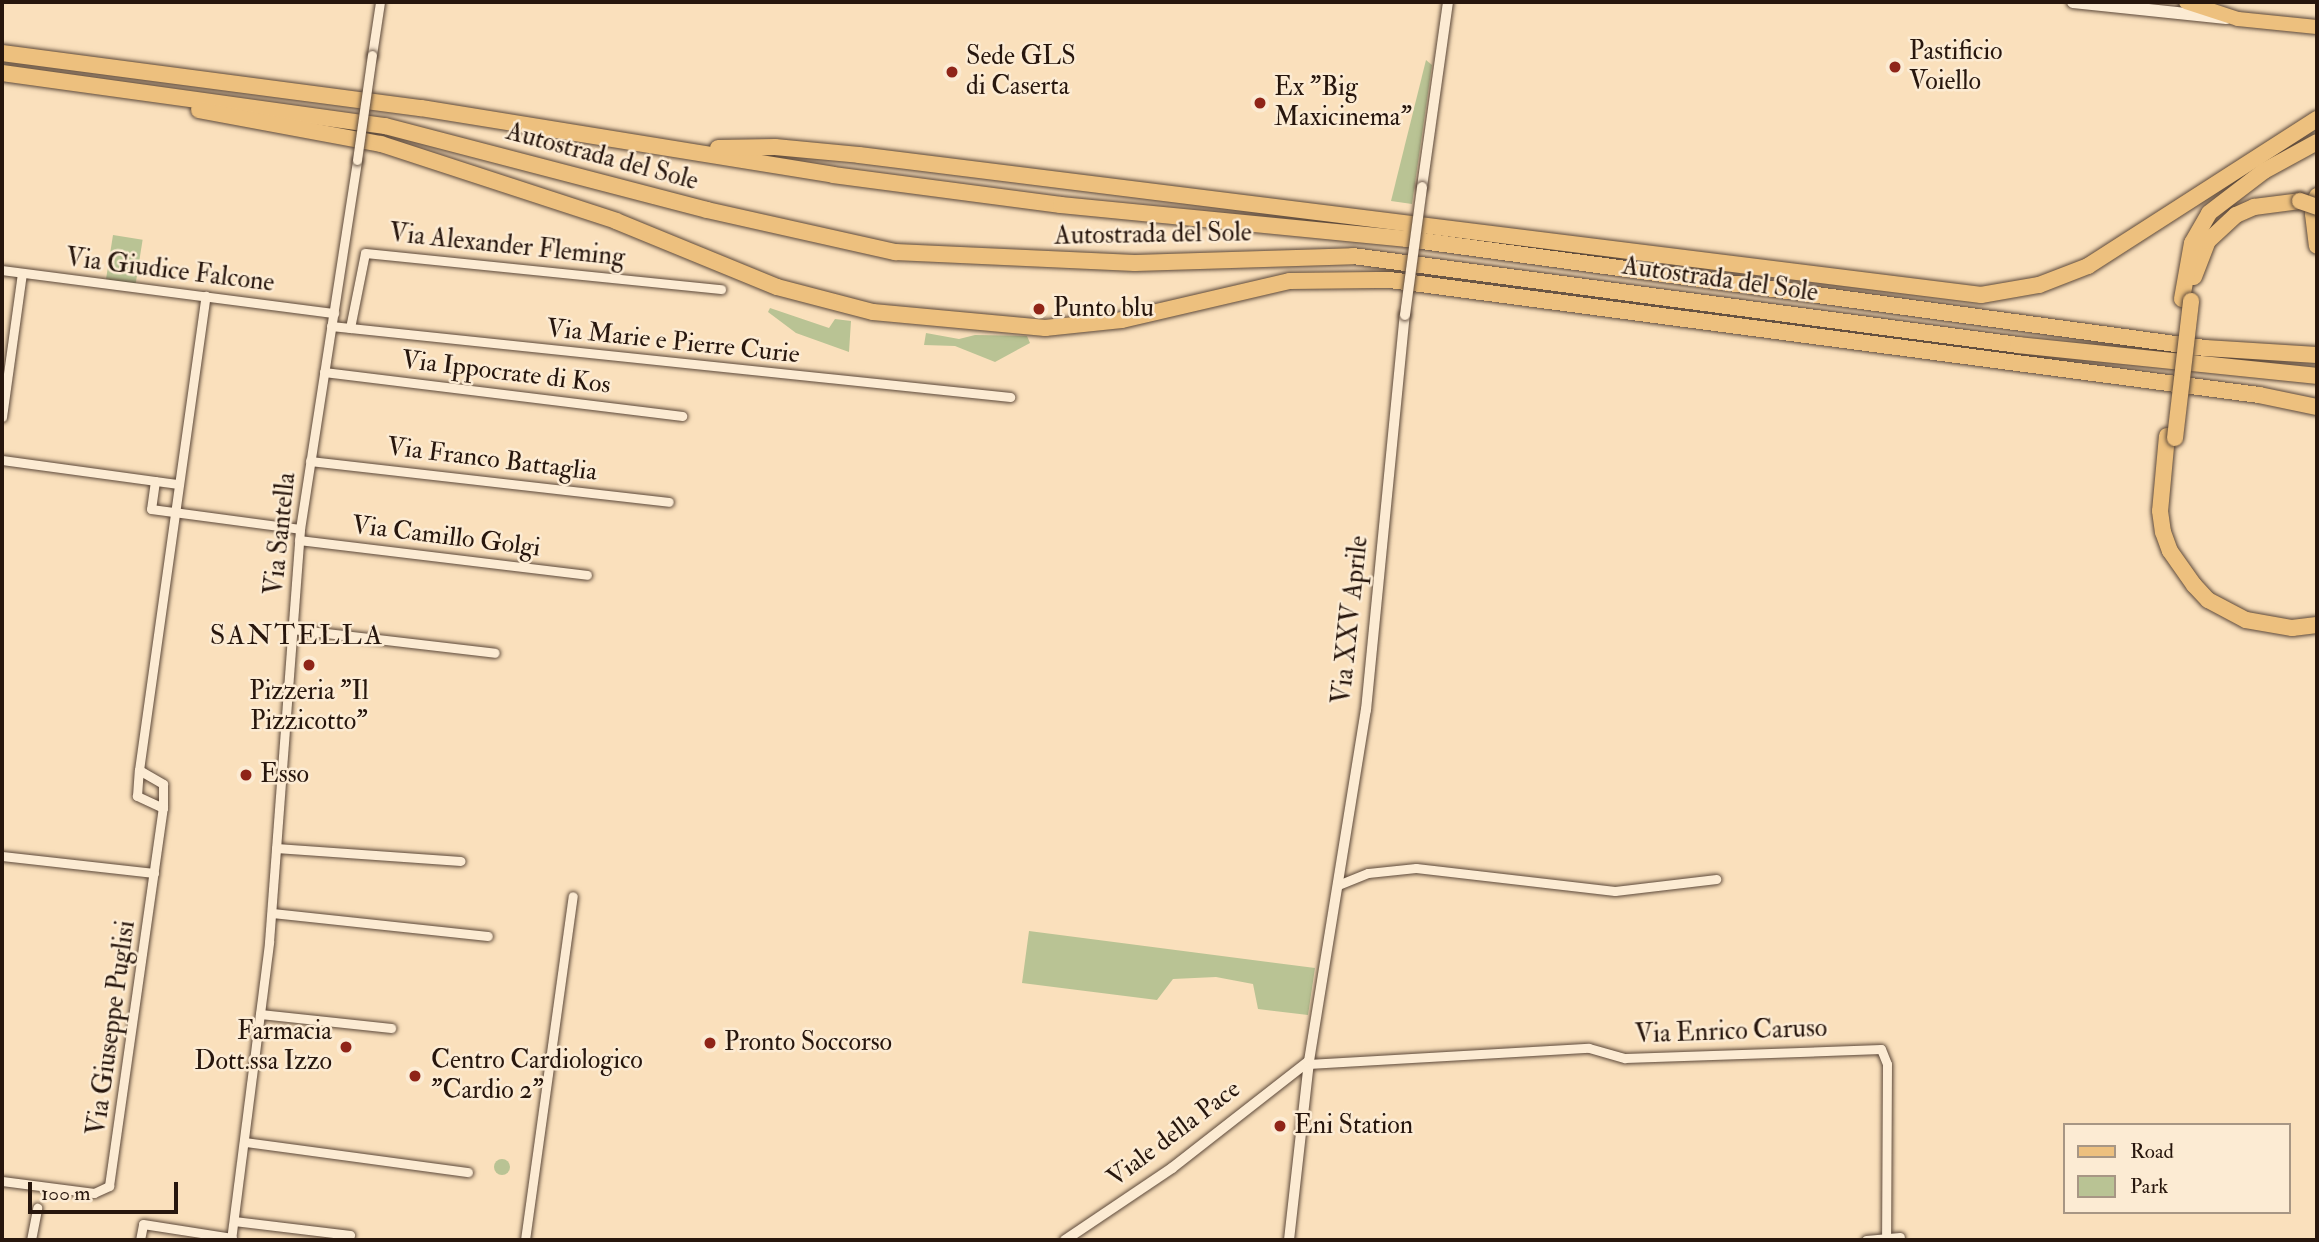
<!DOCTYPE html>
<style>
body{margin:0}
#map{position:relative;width:2319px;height:1242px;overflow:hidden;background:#fae0bc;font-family:"IM FELL Double Pica",serif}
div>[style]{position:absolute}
.green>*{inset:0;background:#b9c394;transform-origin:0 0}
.round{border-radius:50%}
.roads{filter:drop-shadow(0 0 2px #5c4839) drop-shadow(0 0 2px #5c4839)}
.minor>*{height:9px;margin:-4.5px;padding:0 4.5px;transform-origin:4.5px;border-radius:4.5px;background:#fcebd3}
.tertiary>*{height:10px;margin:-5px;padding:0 5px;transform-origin:5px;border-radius:5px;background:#fcebd3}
.secondary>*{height:12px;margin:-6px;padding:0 6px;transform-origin:6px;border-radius:6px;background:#fcebd3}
.primary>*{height:14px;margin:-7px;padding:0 7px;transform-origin:7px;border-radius:7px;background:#edc07e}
.motorway>*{height:16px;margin:-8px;padding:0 8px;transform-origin:8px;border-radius:8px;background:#edc07e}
.bridges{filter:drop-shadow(0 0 2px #5c4839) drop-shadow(0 0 2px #5c4839)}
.minor-bridge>*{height:9px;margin:-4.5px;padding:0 4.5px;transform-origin:4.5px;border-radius:4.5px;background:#fcebd3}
.tertiary-bridge>*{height:10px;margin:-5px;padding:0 5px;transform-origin:5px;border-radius:5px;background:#fcebd3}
.motorway-bridge>*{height:16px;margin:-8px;padding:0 8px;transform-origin:8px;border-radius:8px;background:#edc07e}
.dots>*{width:19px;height:19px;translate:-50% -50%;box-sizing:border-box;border:4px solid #fcebd3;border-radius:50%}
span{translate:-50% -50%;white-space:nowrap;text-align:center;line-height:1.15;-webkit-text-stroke:5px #fcebd3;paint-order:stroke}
.poi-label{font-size:26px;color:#27160d}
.left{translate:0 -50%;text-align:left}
.right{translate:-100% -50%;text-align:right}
.street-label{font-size:26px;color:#27160d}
.neighbourhood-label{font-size:28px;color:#27160d;letter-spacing:2px}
.frame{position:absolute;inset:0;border:4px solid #27160d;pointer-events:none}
.legend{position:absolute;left:2063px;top:1123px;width:228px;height:91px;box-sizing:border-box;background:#fcebd3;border:2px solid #a79684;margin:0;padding:9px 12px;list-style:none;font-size:21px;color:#27160d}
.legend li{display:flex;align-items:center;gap:14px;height:35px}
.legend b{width:35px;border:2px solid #a79684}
.scale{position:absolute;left:28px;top:1182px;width:150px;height:32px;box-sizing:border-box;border:4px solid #27160d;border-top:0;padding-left:9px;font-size:21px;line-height:24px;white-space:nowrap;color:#27160d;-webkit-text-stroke:5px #fcebd3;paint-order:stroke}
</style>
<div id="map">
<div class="green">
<div style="clip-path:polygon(1426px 60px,1432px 65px,1412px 204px,1391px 201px)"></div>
<div style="left:113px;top:235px;width:30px;height:45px;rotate:9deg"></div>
<div style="clip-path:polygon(770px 308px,829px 328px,835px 319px,851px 321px,849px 352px,796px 333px,768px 312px)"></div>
<div style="clip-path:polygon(926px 333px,959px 339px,975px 335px,1027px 336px,1030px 343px,995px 362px,955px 346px,924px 345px)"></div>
<div style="clip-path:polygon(1029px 931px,1315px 968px,1308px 1015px,1258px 1009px,1253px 984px,1216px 977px,1173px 979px,1157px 1000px,1022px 983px)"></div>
<div class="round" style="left:494px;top:1159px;width:16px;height:16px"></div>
</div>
<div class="roads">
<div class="minor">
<div style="left:372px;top:55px;width:54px;rotate:-81.4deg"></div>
<div style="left:2px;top:270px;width:335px;rotate:7.4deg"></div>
<div style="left:331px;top:326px;width:683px;rotate:5.97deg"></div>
<div style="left:350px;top:328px;width:76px;rotate:-78.7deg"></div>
<div style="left:365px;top:253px;width:358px;rotate:5.8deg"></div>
<div style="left:324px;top:372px;width:361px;rotate:7deg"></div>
<div style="left:2px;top:417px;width:145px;rotate:-82.1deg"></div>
<div style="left:2px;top:460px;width:178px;rotate:7.8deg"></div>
<div style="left:310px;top:461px;width:361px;rotate:6.5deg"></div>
<div style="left:155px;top:481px;width:28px;rotate:98deg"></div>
<div style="left:151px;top:509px;width:150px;rotate:7.6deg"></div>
<div style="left:299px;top:540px;width:290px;rotate:6.9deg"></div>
<div style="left:292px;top:629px;width:204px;rotate:6.7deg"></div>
<div style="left:139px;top:770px;width:479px;rotate:-82deg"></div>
<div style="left:139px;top:770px;width:28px;rotate:30deg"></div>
<div style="left:163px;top:784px;width:24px;rotate:90deg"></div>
<div style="left:163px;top:808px;width:29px;rotate:-155deg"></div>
<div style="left:137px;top:796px;width:26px;rotate:-86deg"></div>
<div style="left:276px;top:848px;width:185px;rotate:4deg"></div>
<div style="left:2px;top:856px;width:153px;rotate:6.4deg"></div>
<div style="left:1338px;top:885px;width:32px;rotate:-22deg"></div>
<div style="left:1368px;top:873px;width:48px;rotate:-5.9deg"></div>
<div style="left:1416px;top:868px;width:200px;rotate:6.6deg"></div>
<div style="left:1615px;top:891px;width:102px;rotate:-6.8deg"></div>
<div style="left:272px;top:913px;width:217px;rotate:6.1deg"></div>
<div style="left:260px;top:1014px;width:132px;rotate:6.1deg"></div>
<div style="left:1308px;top:1064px;width:281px;rotate:-3.3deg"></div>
<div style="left:1589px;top:1048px;width:37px;rotate:16deg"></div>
<div style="left:1625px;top:1058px;width:256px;rotate:-2deg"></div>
<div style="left:1881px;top:1049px;width:16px;rotate:68deg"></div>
<div style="left:1887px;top:1064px;width:174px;rotate:90.3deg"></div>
<div style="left:245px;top:1142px;width:225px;rotate:7.7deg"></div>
<div style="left:2px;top:1181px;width:93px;rotate:7.4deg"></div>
<div style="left:94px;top:1193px;width:17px;rotate:-25deg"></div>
<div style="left:109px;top:1186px;width:382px;rotate:-81.9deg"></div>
<div style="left:234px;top:1221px;width:117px;rotate:6.9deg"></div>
<div style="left:31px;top:1240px;width:33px;rotate:-79deg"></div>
<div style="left:140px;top:1240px;width:16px;rotate:-79deg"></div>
<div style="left:143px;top:1224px;width:90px;rotate:8.9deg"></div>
<div style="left:231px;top:1240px;width:300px;rotate:-82.7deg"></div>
<div style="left:269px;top:942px;width:414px;rotate:-85.7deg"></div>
<div style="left:300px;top:529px;width:373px;rotate:-81.2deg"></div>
<div style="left:525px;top:1240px;width:347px;rotate:-82.1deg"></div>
<div style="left:1866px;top:1240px;width:34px;rotate:-5deg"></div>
</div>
<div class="tertiary">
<div style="left:1422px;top:187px;width:187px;rotate:-82deg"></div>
<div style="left:1065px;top:1240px;width:129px;rotate:-33.9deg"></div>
<div style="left:1172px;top:1168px;width:174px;rotate:-38deg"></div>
<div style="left:1289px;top:1240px;width:180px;rotate:-83.6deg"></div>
<div style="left:1309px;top:1061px;width:356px;rotate:-80.8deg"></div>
<div style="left:1366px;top:710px;width:397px;rotate:-84.4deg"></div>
</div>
<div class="secondary">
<div style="left:2073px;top:2px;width:154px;rotate:6deg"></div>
</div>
<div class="primary">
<div style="left:2186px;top:2px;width:55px;rotate:18.1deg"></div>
<div style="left:2238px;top:19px;width:79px;rotate:5.8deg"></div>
</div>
<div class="motorway">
<div style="left:2px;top:53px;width:423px;rotate:7.5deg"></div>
<div style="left:421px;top:108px;width:417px;rotate:9.2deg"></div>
<div style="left:833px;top:175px;width:230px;rotate:7.5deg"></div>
<div style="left:1061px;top:205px;width:348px;rotate:5.6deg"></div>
<div style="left:1407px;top:239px;width:805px;rotate:7.78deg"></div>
<div style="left:2205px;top:348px;width:112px;rotate:3.6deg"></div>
<div style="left:2px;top:73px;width:387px;rotate:7.9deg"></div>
<div style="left:385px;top:126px;width:333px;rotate:14.6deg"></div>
<div style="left:707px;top:210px;width:193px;rotate:12.6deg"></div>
<div style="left:895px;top:252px;width:240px;rotate:2.6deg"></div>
<div style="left:1135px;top:263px;width:218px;rotate:-1.8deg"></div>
<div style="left:1353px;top:256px;width:671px;rotate:7.62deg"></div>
<div style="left:2018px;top:345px;width:301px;rotate:5.9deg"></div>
<div style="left:199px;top:110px;width:185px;rotate:10.6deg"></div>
<div style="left:381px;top:144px;width:247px;rotate:18.1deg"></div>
<div style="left:616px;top:221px;width:174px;rotate:22.3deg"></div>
<div style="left:777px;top:287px;width:99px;rotate:14.6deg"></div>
<div style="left:873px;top:312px;width:173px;rotate:5.3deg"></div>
<div style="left:1045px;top:328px;width:77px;rotate:-5.9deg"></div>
<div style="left:1122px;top:320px;width:172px;rotate:-13.1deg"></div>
<div style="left:1290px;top:281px;width:100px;rotate:-0.6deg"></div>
<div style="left:1390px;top:280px;width:877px;rotate:7.54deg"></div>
<div style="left:2259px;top:395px;width:59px;rotate:11.7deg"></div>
<div style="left:718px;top:148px;width:57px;rotate:-1deg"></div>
<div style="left:775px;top:147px;width:84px;rotate:5.4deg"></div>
<div style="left:859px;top:155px;width:1131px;rotate:7.11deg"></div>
<div style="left:1981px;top:295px;width:59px;rotate:-9.8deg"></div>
<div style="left:2039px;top:285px;width:53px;rotate:-21.2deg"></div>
<div style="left:2088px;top:266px;width:272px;rotate:-32.7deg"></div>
<div style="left:2317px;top:196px;width:18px;rotate:103deg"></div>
<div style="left:2313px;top:214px;width:32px;rotate:83deg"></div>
<div style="left:2194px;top:277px;width:39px;rotate:-69deg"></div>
<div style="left:2208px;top:241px;width:38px;rotate:-43deg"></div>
<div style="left:2236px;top:215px;width:20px;rotate:-24deg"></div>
<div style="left:2254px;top:207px;width:46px;rotate:-7.4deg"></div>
<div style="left:2182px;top:299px;width:57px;rotate:-79.9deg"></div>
<div style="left:2192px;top:243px;width:34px;rotate:-60deg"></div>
<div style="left:2209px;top:213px;width:69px;rotate:-37.4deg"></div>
<div style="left:2264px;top:171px;width:60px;rotate:-28.7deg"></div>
<div style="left:2167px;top:436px;width:75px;rotate:95.3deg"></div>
<div style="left:2160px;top:511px;width:21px;rotate:82deg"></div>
<div style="left:2163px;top:532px;width:20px;rotate:70deg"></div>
<div style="left:2170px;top:551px;width:42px;rotate:54.8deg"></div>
<div style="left:2194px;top:585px;width:21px;rotate:47deg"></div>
<div style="left:2208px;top:600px;width:43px;rotate:27.8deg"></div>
<div style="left:2246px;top:620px;width:47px;rotate:9.9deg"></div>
<div style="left:2292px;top:628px;width:25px;rotate:-7deg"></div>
</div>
</div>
<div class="bridges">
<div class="minor-bridge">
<div style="left:357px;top:160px;width:106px;rotate:-81.9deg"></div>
</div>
<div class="tertiary-bridge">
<div style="left:1405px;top:315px;width:129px;rotate:-82.4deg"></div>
</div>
<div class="motorway-bridge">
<div style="left:2300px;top:201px;width:18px;rotate:19deg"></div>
<div style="left:2175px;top:438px;width:138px;rotate:-83.3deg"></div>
</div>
</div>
<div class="dots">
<div style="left:1895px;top:67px;background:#8f2418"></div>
<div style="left:952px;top:72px;background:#8f2418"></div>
<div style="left:1260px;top:103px;background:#8f2418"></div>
<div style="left:1039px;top:309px;background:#8f2418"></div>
<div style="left:309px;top:665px;background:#8f2418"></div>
<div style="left:246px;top:775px;background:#8f2418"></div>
<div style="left:710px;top:1043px;background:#8f2418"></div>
<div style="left:346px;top:1047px;background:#8f2418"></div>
<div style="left:415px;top:1076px;background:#8f2418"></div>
<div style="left:1280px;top:1126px;background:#8f2418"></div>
</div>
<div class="poi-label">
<span class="left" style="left:1909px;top:67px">Pastificio<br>Voiello</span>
<span class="left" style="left:966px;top:72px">Sede GLS<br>di Caserta</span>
<span class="left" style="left:1274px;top:103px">Ex "Big<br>Maxicinema"</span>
<span class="left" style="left:1053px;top:309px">Punto blu</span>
<span style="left:309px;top:707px">Pizzeria "Il<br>Pizzicotto"</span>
<span class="left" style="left:260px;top:775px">Esso</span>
<span class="right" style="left:332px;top:1047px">Farmacia<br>Dott.ssa Izzo</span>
<span class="left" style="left:724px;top:1043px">Pronto Soccorso</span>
<span class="left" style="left:431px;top:1076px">Centro Cardiologico<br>"Cardio 2"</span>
<span class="left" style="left:1294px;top:1126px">Eni Station</span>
</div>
<div class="street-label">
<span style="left:602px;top:157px;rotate:15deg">Autostrada del Sole</span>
<span style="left:1153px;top:235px;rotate:-1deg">Autostrada del Sole</span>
<span style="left:507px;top:246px;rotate:6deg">Via Alexander Fleming</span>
<span style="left:170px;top:271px;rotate:7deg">Via Giudice Falcone</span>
<span style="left:1720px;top:280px;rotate:8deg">Autostrada del Sole</span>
<span style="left:673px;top:342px;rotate:6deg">Via Marie e Pierre Curie</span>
<span style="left:506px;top:373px;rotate:7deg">Via Ippocrate di Kos</span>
<span style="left:492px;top:460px;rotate:7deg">Via Franco Battaglia</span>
<span style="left:281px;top:534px;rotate:-84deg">Via Santella</span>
<span style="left:446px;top:537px;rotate:7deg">Via Camillo Golgi</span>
<span style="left:1351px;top:620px;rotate:-84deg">Via XXV Aprile</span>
<span style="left:112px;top:1028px;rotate:-82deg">Via Giuseppe Puglisi</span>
<span style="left:1731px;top:1032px;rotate:-2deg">Via Enrico Caruso</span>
<span style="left:1174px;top:1134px;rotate:-37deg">Viale della Pace</span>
</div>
<div class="neighbourhood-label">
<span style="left:297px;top:636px">SANTELLA</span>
</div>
<div class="frame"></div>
<ul class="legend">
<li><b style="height:9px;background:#edc07e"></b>Road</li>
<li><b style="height:19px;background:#b9c394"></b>Park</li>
</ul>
<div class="scale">100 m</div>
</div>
